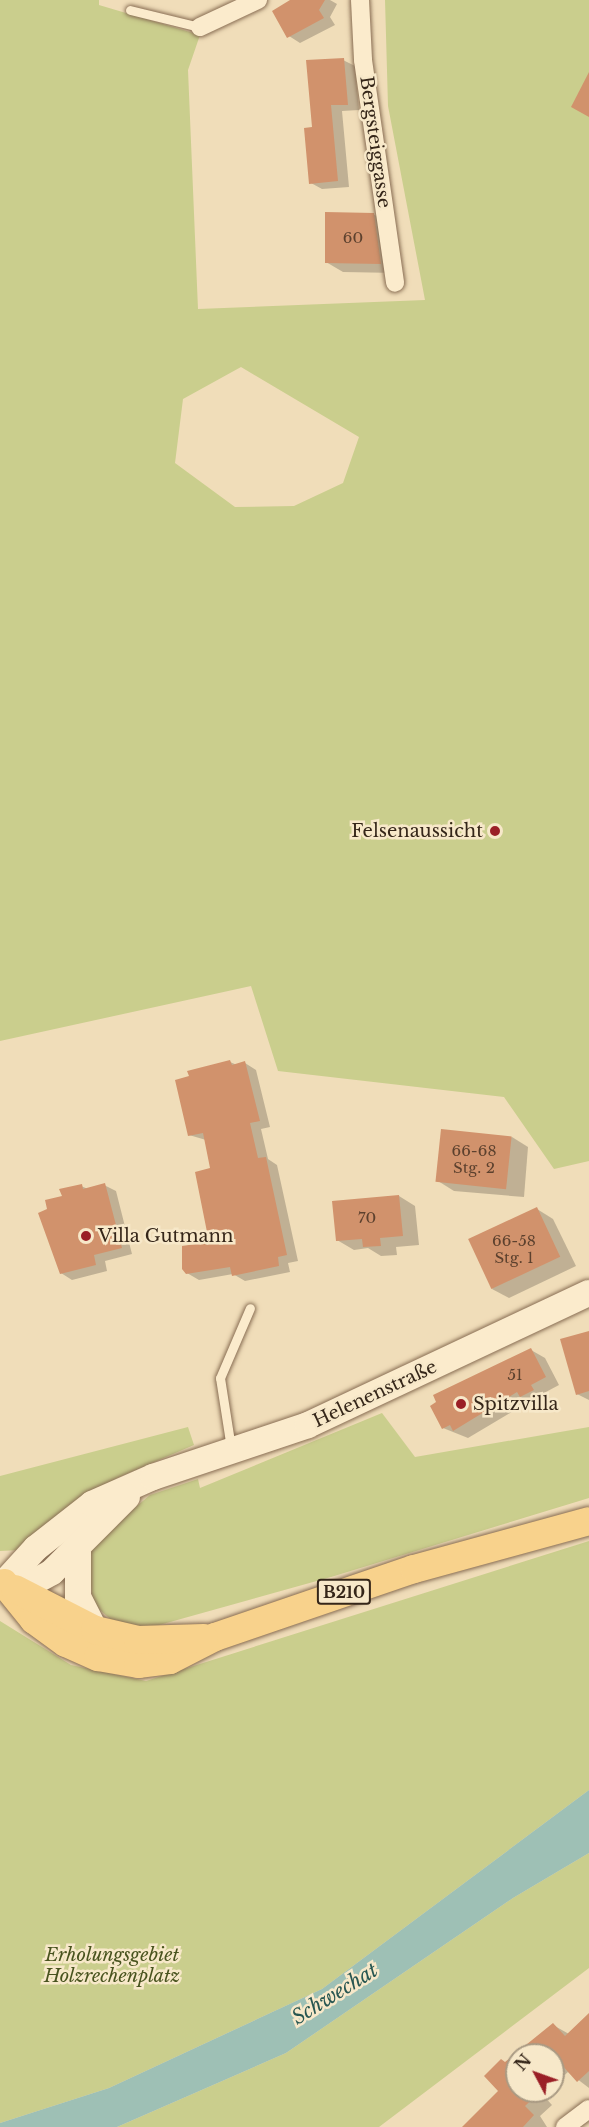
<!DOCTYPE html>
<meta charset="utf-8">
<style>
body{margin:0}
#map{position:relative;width:589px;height:2127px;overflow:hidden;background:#f0ddb9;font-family:"Libre Baskerville",serif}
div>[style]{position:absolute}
.green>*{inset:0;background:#cace8d}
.water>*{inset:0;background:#9ec0b5}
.shadow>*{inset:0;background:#0003}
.building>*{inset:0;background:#d1926c;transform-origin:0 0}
.roads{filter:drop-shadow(0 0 2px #886d53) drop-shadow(0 0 2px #886d53)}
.lane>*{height:9px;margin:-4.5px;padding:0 4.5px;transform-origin:4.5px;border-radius:4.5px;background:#fbebcc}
.street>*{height:18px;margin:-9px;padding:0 9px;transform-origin:9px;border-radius:9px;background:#fbebcc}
.secondary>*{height:26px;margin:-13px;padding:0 13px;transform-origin:13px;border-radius:13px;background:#fbebcc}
.primary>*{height:28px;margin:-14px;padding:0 14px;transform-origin:14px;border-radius:14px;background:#f8d28c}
.dots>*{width:16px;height:16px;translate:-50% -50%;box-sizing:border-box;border:3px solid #f7e8c9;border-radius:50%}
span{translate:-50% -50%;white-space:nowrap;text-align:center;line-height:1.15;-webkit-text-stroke:5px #f7e8c9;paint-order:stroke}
.number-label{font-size:15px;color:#5c412e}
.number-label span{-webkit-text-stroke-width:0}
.shield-label span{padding:2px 4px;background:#f7e8c9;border:2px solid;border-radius:4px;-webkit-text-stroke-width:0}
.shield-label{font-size:16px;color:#352619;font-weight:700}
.street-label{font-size:18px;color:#352619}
.poi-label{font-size:18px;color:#352619}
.right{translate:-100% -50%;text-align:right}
.left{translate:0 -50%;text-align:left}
.park-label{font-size:18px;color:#48531e;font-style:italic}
.water-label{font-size:20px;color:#275651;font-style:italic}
.north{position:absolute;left:505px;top:2043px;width:60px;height:60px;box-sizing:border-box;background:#f7e8c9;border:2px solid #a99a83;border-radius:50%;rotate:311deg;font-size:16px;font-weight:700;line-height:24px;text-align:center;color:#352619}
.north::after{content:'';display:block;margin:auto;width:21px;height:27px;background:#9a1f26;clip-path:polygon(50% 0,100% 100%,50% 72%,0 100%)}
</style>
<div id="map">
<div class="green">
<div style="clip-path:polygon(evenodd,0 0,99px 0,99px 5px,200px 35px,188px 70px,198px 309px,425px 300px,388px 106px,385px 0,589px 0,589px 1161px,554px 1169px,504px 1097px,278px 1071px,251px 986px,0 1041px,0 0,241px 367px,359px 437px,343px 483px,294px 506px,235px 507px,175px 463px,183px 399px,241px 367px)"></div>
<div style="clip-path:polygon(382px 1413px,415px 1457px,589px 1427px,589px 1498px,331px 1577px,145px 1629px,115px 1623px,93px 1604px,88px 1557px,100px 1537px,150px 1495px,198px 1479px,200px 1488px)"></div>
<div style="clip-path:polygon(188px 1427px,194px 1445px,117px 1478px,66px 1512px,20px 1550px,0 1551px,0 1476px)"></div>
<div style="clip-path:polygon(589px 1541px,589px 1790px,322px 1989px,109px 2088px,0 2123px,0 1621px,71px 1665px,146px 1681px)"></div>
<div style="clip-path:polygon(589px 1853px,589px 1968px,379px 2127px,117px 2127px,286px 2053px,513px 1898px)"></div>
</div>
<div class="water">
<div style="clip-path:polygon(589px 1790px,589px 1853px,513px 1898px,286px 2053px,117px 2127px,0 2127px,0 2123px,109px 2088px,322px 1989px)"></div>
</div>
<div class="shadow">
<div style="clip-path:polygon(293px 0,330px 0,337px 4px,330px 17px,335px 25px,300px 43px,289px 36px)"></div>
<div style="clip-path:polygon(343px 60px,355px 66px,359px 110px,342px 111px,349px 187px,322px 189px,311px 183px,313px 129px)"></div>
<div style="clip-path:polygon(373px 214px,390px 224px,397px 273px,343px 272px,326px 262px)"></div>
<div style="clip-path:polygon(230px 1062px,237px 1065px,245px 1063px,256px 1070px,270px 1127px,261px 1129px,268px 1159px,277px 1165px,298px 1261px,288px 1263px,290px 1272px,245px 1281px,233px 1274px,199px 1280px,187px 1273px,211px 1243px,211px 1170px,206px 1140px,189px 1135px,177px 1081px)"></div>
<div style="clip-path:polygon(512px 1137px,528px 1147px,524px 1197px,454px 1191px,438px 1181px)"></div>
<div style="clip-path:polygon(104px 1185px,116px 1191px,132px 1254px,105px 1261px,107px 1271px,72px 1280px,61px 1273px,49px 1210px,81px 1186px,88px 1189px)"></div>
<div style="clip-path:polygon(399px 1196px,415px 1206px,419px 1245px,396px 1247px,397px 1255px,381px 1256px,368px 1248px,354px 1250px,337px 1240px)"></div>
<div style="clip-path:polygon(537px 1209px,553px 1219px,576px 1266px,509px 1298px,492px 1289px)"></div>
<div style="clip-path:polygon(589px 1333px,589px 1400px,577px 1394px)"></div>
<div style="clip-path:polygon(531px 1350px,545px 1358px,559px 1385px,544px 1393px,547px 1398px,535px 1404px,530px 1401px,468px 1438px,443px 1428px,438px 1403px)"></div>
<div style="clip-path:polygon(589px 2015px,589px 2088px,568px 2072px,553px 2085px,553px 2055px,517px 2055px,517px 2091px,546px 2091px,542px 2094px,552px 2105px,540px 2116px,547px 2127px,464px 2127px,501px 2091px,506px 2063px,553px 2025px,569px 2034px)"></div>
</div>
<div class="building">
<div style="clip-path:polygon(290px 0,325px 0,319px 10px,324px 18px,287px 38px,272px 11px)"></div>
<div style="clip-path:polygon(344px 58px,348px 105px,331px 105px,338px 181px,309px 184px,304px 128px,312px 127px,306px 60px)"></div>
<div style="clip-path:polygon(589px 72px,589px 117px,571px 107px)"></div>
<div style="clip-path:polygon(325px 212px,374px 213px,381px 264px,325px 263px)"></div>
<div style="clip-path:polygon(230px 1060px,232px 1065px,245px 1061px,260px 1121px,250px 1123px,258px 1158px,266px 1157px,287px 1255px,278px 1257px,279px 1266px,232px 1276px,230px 1267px,186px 1274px,182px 1269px,182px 1246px,209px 1242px,195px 1172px,210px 1168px,203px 1133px,188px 1136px,175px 1080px,189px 1076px,187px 1071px)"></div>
<div style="left:441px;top:1129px;width:71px;height:53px;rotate:6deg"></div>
<div style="clip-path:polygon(105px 1183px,122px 1248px,94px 1255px,96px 1265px,60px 1274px,38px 1213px,47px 1209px,45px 1200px,62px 1196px,59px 1189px,82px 1184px,83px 1189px)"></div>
<div style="clip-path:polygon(399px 1195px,403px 1236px,380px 1238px,381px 1246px,363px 1247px,362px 1239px,336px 1241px,332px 1201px)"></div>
<div style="left:537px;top:1207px;width:55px;height:76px;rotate:65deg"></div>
<div style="clip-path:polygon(589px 1331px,589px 1391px,576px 1395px,560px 1339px)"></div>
<div style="clip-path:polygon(531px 1348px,546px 1377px,531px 1385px,534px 1390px,520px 1397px,517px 1392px,453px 1431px,450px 1425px,442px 1429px,430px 1406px,436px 1402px,433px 1395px)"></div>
<div style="clip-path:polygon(589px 2013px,589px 2071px,577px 2082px,553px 2055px,517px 2055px,517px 2091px,541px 2091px,525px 2106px,534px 2115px,523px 2127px,462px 2127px,498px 2091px,484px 2076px,501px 2059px,505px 2062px,553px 2023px,565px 2036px)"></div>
</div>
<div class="roads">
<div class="lane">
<div style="left:130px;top:10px;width:72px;rotate:13.7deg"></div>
<div style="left:231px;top:1448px;width:71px;rotate:-98.9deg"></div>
<div style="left:220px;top:1378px;width:76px;rotate:-66.8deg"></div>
</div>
<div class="street">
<div style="left:360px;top:0;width:60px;rotate:87.1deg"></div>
<div style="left:363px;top:60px;width:225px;rotate:81.8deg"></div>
<div style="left:200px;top:27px;width:64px;rotate:-25deg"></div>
<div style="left:565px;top:2127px;width:30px;rotate:-37deg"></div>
</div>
<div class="secondary">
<div style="left:78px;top:1549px;width:48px;rotate:90deg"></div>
<div style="left:78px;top:1597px;width:37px;rotate:63deg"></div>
<div style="left:4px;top:1583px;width:47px;rotate:-47.6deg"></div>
<div style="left:36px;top:1548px;width:71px;rotate:-38.2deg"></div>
<div style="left:92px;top:1504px;width:67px;rotate:-23.9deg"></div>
<div style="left:153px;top:1477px;width:163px;rotate:-18.5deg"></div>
<div style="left:308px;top:1425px;width:310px;rotate:-25.2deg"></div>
<div style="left:4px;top:1583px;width:32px;rotate:-4deg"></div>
<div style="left:36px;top:1581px;width:18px;rotate:-29deg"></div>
<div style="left:52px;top:1572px;width:106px;rotate:-45deg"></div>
</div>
<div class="primary">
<div style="left:4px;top:1583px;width:48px;rotate:51deg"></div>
<div style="left:34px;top:1620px;width:39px;rotate:36deg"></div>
<div style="left:66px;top:1643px;width:35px;rotate:24deg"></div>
<div style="left:98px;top:1657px;width:41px;rotate:9.9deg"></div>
<div style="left:138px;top:1664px;width:32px;rotate:-7deg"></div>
<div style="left:170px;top:1660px;width:51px;rotate:-27.1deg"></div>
<div style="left:215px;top:1637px;width:210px;rotate:-18.9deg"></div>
<div style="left:414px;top:1569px;width:181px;rotate:-15.3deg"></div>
<div style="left:15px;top:1589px;width:90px;rotate:27.1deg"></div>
<div style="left:95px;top:1630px;width:44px;rotate:13.1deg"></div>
<div style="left:138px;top:1640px;width:66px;rotate:-1.7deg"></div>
</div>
</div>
<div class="dots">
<div style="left:495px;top:831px;background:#9a1f26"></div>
<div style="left:86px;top:1236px;background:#9a1f26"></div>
<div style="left:461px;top:1404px;background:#9a1f26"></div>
</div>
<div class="number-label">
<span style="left:353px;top:238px">60</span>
<span style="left:474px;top:1159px">66-68<br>Stg. 2</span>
<span style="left:367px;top:1218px">70</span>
<span style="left:514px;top:1249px">66-58<br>Stg. 1</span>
<span style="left:515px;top:1375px">51</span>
</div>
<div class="shield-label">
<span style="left:344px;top:1592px">B210</span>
</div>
<div class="street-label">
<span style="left:375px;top:142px;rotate:82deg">Bergsteiggasse</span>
<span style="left:375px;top:1394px;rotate:-25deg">Helenenstraße</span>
</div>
<div class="poi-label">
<span class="right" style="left:483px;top:831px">Felsenaussicht</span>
<span class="left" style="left:98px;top:1236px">Villa Gutmann</span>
<span class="left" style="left:473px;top:1404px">Spitzvilla</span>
</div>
<div class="park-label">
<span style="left:112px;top:1966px">Erholungsgebiet<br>Holzrechenplatz</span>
</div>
<div class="water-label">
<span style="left:335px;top:1994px;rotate:-32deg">Schwechat</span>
</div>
<div class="north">N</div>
</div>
